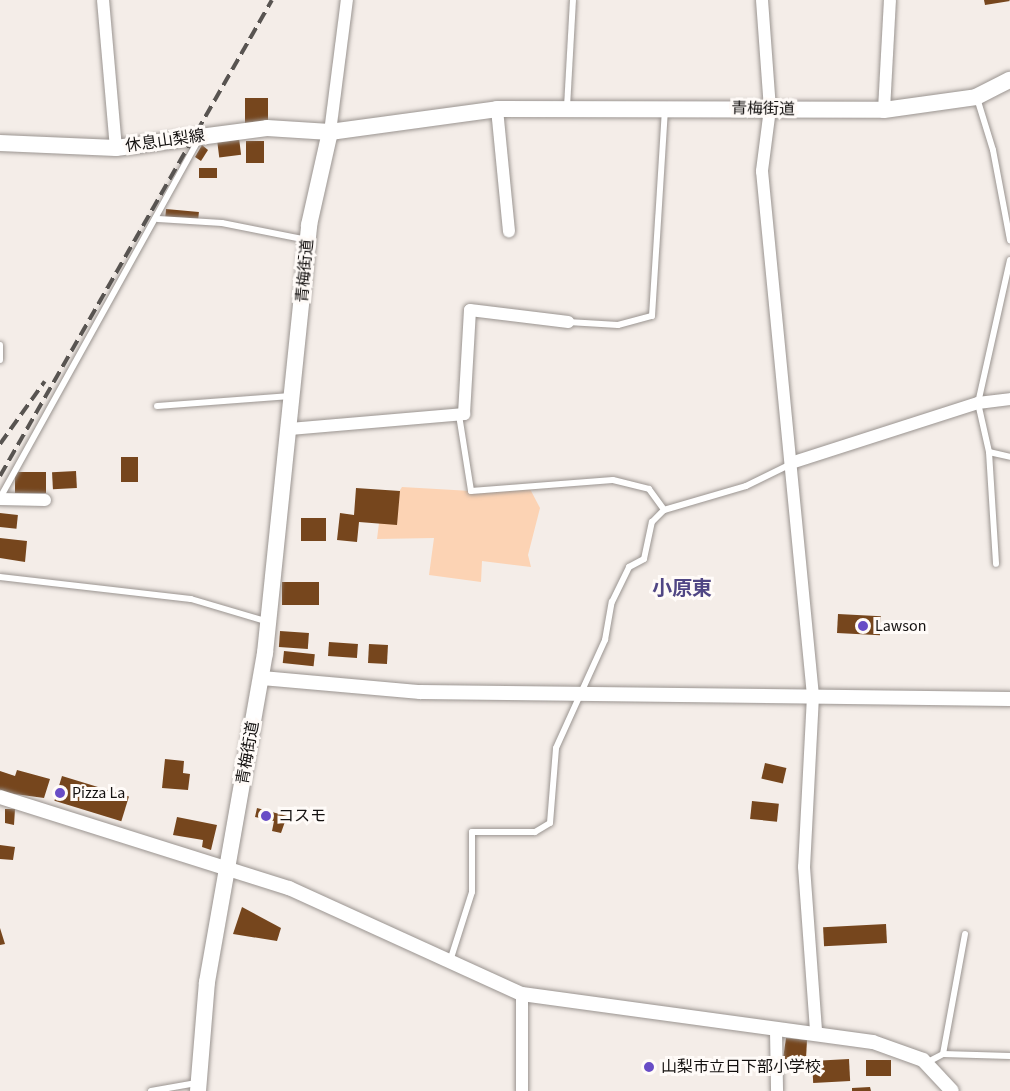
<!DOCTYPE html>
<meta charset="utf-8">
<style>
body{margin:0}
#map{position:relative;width:1010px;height:1091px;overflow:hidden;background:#f4ede8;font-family:"Source Sans 3","Noto Sans JP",sans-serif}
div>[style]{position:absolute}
.green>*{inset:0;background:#fcd3b4}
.building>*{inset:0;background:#76461d;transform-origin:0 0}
.roads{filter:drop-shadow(0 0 2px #9a9490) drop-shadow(0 0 2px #9a9490)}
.service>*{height:6px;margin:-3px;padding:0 3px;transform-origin:3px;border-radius:3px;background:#fff}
.minor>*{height:12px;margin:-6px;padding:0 6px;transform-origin:6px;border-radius:6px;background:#fff}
.tertiary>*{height:14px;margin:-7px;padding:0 7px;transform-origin:7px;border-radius:7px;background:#fff}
.secondary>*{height:16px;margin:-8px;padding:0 8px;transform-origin:8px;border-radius:8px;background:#fff}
.rail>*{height:4px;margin-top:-2px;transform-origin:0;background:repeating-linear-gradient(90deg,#585451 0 12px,transparent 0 18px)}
.dots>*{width:16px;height:16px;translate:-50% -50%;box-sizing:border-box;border:3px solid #fffbf8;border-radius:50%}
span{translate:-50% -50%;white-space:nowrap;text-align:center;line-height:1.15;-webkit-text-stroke:6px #fffbf8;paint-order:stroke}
.street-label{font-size:16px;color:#141110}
.poi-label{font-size:16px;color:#141110}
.left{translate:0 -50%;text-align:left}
.quarter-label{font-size:20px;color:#504684;font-weight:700}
</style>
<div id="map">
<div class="green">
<div style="clip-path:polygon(402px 487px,471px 491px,529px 487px,540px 508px,528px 555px,531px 567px,482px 561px,481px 582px,429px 575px,434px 538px,377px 539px,379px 523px)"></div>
</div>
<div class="building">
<div style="clip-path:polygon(984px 0,1009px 0,1010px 1px,985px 5px)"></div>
<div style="left:245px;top:98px;width:23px;height:26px"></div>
<div style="left:239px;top:138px;width:17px;height:22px;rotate:83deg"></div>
<div style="left:246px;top:141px;width:18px;height:22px"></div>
<div style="clip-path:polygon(202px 145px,208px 150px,201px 161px,195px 157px)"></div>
<div style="left:199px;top:168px;width:18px;height:10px"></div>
<div style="left:166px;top:209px;width:33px;height:9px;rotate:5deg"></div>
<div style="left:121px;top:457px;width:17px;height:25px"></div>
<div style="left:76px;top:471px;width:17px;height:24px;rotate:87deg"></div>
<div style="left:46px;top:472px;width:21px;height:31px;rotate:90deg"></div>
<div style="clip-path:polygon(356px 488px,400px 491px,397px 525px,359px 522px,357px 542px,337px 540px,340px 513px,354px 515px)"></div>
<div style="left:0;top:513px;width:18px;height:14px;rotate:6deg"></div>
<div style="left:301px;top:518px;width:25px;height:23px"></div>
<div style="clip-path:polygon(0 538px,27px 541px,25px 562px,0 558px)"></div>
<div style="left:319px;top:582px;width:23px;height:37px;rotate:90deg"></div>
<div style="left:838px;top:614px;width:43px;height:19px;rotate:3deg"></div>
<div style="left:280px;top:631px;width:29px;height:16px;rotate:4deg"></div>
<div style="left:329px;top:642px;width:29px;height:14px;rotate:4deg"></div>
<div style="left:369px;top:644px;width:19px;height:19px;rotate:3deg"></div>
<div style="left:284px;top:651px;width:31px;height:12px;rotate:6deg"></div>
<div style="clip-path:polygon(165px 759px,184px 761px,183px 773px,190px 774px,188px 790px,162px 788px)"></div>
<div style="left:765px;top:763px;width:22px;height:16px;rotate:13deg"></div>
<div style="clip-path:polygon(17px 770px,50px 779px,44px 798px,0 792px,0 771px,15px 776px)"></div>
<div style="left:62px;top:776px;width:70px;height:26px;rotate:17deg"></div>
<div style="left:752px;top:801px;width:27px;height:18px;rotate:6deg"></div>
<div style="clip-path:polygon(257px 808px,287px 816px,281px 833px,272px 831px,274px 821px,255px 817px)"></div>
<div style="clip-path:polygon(5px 809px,15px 809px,14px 825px,5px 823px)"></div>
<div style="clip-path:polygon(177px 817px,217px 825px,211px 850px,202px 847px,203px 840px,173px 835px)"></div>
<div style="clip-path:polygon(0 845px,15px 847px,13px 860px,0 859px)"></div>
<div style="clip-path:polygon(242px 907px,281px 928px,277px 941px,233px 934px)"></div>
<div style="left:886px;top:924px;width:19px;height:63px;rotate:87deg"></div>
<div style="clip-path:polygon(0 928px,5px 944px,0 945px)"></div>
<div style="clip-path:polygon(786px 1038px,807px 1040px,806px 1059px,783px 1059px)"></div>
<div style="left:849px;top:1059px;width:22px;height:37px;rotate:87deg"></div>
<div style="left:866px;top:1060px;width:25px;height:16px"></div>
<div style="clip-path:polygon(870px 1087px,871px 1091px,852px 1091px,852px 1088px)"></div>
</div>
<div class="roads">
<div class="service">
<div style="left:977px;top:98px;width:54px;rotate:72.9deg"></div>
<div style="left:993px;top:150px;width:92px;rotate:79.3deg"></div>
<div style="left:567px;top:107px;width:107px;rotate:-86.8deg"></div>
<div style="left:158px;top:219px;width:64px;rotate:3.6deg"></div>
<div style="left:222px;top:223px;width:87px;rotate:11.3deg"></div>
<div style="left:1010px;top:260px;width:147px;rotate:102.6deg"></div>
<div style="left:978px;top:403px;width:50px;rotate:77.3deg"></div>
<div style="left:989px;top:452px;width:22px;rotate:13deg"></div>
<div style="left:568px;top:322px;width:50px;rotate:3.4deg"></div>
<div style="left:618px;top:325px;width:35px;rotate:-15deg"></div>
<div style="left:652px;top:316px;width:205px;rotate:-86.4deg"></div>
<div style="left:0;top:345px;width:15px;rotate:90deg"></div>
<div style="left:157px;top:406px;width:134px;rotate:-4.3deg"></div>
<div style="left:459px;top:415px;width:77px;rotate:81deg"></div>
<div style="left:471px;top:491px;width:142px;rotate:-4.4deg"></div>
<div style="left:613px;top:480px;width:37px;rotate:14deg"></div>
<div style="left:649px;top:489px;width:26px;rotate:54deg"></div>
<div style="left:664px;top:510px;width:85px;rotate:-16.3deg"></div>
<div style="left:746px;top:486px;width:50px;rotate:-26.1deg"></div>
<div style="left:989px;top:452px;width:112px;rotate:86.4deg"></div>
<div style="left:0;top:498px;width:410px;rotate:-61deg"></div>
<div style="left:0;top:577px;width:192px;rotate:6.6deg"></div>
<div style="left:191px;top:599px;width:77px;rotate:16.6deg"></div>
<div style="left:450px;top:961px;width:72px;rotate:-72.3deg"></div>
<div style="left:472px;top:892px;width:60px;rotate:-90deg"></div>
<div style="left:472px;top:832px;width:63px"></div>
<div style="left:535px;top:832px;width:17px;rotate:-31deg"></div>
<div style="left:550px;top:823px;width:75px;rotate:-85.4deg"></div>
<div style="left:556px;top:748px;width:119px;rotate:-65.6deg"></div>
<div style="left:605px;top:640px;width:39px;rotate:-80deg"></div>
<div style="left:612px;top:602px;width:39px;rotate:-64deg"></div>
<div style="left:629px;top:567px;width:17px;rotate:-28deg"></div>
<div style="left:644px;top:559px;width:38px;rotate:-78deg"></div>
<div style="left:652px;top:522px;width:17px;rotate:-45deg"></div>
<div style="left:943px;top:1054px;width:122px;rotate:-79.6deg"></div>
<div style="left:926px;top:1063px;width:19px;rotate:-28deg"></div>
<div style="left:943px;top:1054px;width:67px;rotate:1.7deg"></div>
<div style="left:151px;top:1091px;width:46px;rotate:-10.1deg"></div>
</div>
<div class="minor">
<div style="left:103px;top:0;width:149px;rotate:85deg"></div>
<div style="left:762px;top:0;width:109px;rotate:85.8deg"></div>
<div style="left:770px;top:109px;width:63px;rotate:97.4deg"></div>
<div style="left:762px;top:171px;width:527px;rotate:84.45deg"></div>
<div style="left:813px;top:696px;width:171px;rotate:93deg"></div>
<div style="left:804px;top:867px;width:165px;rotate:85.8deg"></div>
<div style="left:497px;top:109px;width:123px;rotate:84.4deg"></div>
<div style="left:884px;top:110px;width:110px;rotate:-86.9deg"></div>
<div style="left:330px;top:132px;width:133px;rotate:-82.7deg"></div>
<div style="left:290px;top:429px;width:175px;rotate:-4.9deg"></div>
<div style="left:464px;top:414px;width:104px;rotate:-86.7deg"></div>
<div style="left:470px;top:310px;width:99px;rotate:7deg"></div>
<div style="left:794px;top:462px;width:193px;rotate:-17.8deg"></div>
<div style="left:978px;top:403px;width:32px;rotate:-7deg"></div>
<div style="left:0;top:499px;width:45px;rotate:1.3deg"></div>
<div style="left:776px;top:1031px;width:60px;rotate:89deg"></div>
<div style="left:522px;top:1091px;width:97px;rotate:-90deg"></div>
</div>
<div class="tertiary">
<div style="left:262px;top:678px;width:159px;rotate:5.1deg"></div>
<div style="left:420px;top:692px;width:590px;rotate:0.68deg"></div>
<div style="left:0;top:797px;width:303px;rotate:17.5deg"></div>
<div style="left:289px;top:888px;width:256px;rotate:24.5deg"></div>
<div style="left:522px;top:994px;width:354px;rotate:7.8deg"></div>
<div style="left:873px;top:1042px;width:53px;rotate:19.8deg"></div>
<div style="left:923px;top:1060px;width:42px;rotate:46.9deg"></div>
</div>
<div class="secondary">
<div style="left:0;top:143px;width:116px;rotate:2.5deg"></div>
<div style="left:116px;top:148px;width:152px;rotate:-7.5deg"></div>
<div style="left:267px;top:128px;width:63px;rotate:3.6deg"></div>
<div style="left:330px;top:132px;width:169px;rotate:-7.8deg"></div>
<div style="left:497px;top:109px;width:387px;rotate:0.1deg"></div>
<div style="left:884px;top:110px;width:93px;rotate:-8deg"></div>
<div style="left:976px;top:97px;width:38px;rotate:-27deg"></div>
<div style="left:198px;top:1091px;width:109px;rotate:-85.3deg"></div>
<div style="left:207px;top:982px;width:334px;rotate:-80deg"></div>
<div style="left:265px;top:653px;width:430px;rotate:-84.1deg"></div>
<div style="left:309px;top:225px;width:95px;rotate:-77.3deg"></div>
</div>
</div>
<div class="rail">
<div style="left:0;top:444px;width:77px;rotate:-54.5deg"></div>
<div style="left:0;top:476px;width:548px;rotate:-60.26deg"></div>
</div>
<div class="dots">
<div style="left:863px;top:626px;background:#684dc6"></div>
<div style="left:60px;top:793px;background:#684dc6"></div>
<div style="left:266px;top:816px;background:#684dc6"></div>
<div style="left:649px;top:1067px;background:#684dc6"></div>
</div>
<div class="street-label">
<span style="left:763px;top:109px;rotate:1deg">青梅街道</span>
<span style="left:165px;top:141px;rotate:-8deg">休息山梨線</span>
<span style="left:305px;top:271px;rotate:-85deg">青梅街道</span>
<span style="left:248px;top:753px;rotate:-80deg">青梅街道</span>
</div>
<div class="poi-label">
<span class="left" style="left:875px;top:626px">Lawson</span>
<span class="left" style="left:72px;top:793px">Pizza La</span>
<span class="left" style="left:278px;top:816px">コスモ</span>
<span class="left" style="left:661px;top:1067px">山梨市立日下部小学校</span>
</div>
<div class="quarter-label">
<span style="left:682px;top:589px">小原東</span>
</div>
</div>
